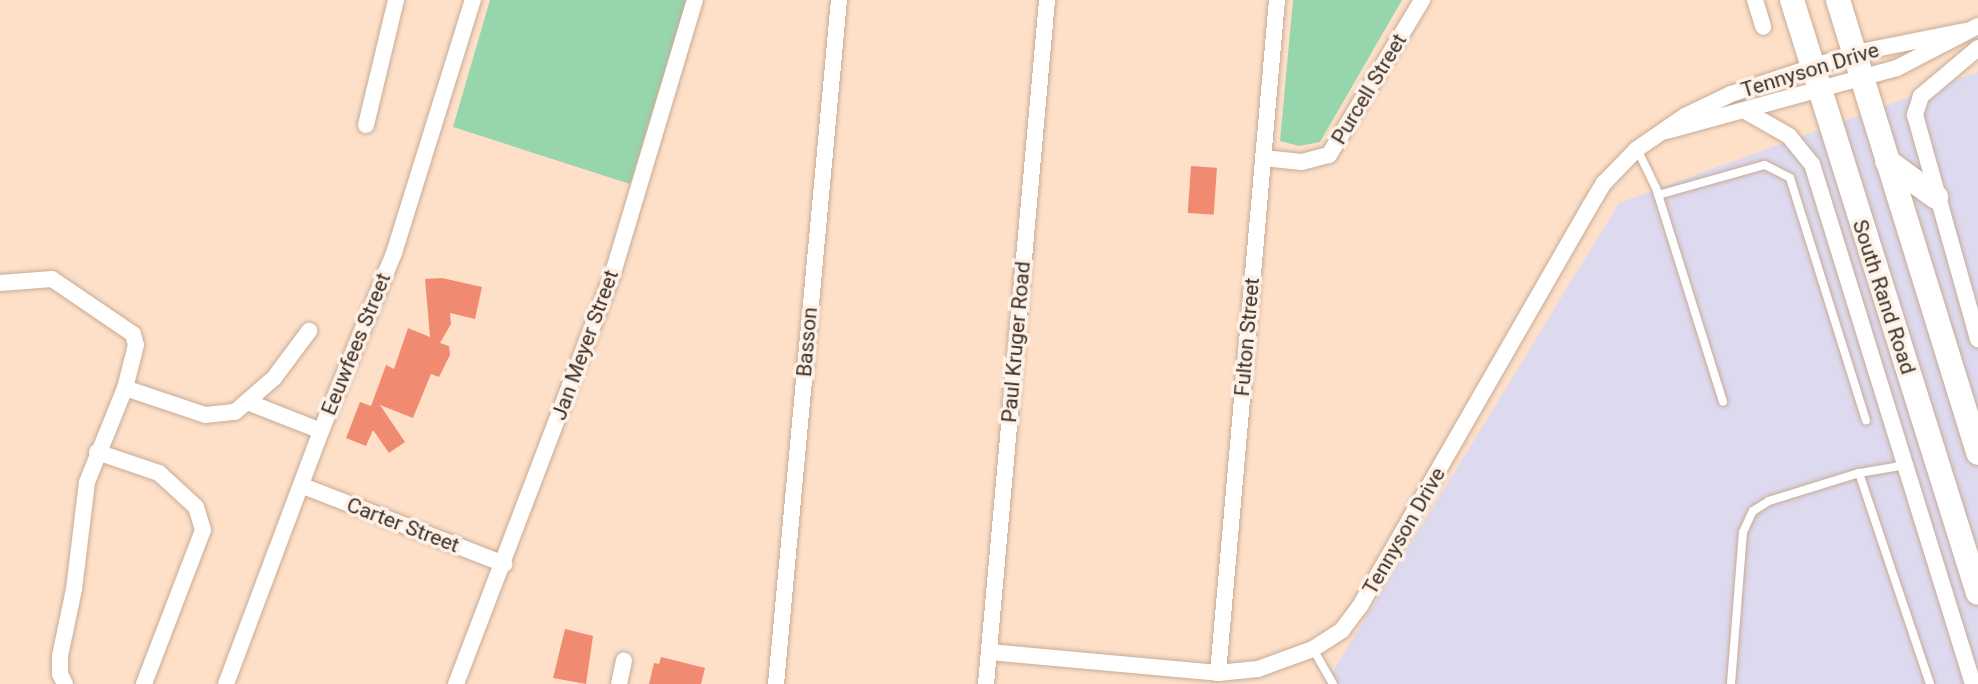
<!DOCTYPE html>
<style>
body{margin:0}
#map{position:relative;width:1978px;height:684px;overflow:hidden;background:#fee0c9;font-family:Roboto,sans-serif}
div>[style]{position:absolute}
.industrial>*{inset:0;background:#ddd9ef}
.green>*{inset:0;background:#97d5ad}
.building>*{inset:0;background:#f08b72;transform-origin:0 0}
.roads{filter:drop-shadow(0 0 2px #c7ab95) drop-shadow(0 0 2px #c7ab95)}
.lane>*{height:8px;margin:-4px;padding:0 4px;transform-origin:4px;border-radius:4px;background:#fff}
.street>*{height:16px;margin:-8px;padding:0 8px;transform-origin:8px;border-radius:8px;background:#fff}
.primary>*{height:24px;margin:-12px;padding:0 12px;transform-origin:12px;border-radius:12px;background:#fff}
span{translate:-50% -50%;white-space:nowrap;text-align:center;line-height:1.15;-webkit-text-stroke:7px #fdf1e8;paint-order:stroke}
.street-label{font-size:21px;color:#3a2e25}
</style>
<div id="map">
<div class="industrial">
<div style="clip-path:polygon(1978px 72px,1978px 684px,1325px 684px,1619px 203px)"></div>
</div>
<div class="green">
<div style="clip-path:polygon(490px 0,687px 0,630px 184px,453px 127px)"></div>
<div style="clip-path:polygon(1293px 0,1402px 0,1320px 142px,1299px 146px,1280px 141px)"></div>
</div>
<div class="building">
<div style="left:1191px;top:166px;width:26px;height:47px;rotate:4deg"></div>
<div style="clip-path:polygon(442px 278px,482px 287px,475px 319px,450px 313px,451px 324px,440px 343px,449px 346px,450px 355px,439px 377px,431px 374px,413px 418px,380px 405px,405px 442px,389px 453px,373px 430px,366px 446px,346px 438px,360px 402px,371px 406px,386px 365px,394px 369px,408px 328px,430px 337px,425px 279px)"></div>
<div style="clip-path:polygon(565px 629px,593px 636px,586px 684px,553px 678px)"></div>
<div style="clip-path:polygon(661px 657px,705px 668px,701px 684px,649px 684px,654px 663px,659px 664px)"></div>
</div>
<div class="roads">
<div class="lane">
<div style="left:1637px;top:149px;width:43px;rotate:64deg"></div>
<div style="left:1656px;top:188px;width:224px;rotate:72.6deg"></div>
<div style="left:1658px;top:195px;width:111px;rotate:-15.7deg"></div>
<div style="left:1765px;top:165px;width:28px;rotate:27deg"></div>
<div style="left:1790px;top:178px;width:254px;rotate:72.6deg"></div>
<div style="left:1906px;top:465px;width:48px;rotate:170.3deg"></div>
<div style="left:1859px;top:473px;width:223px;rotate:71.4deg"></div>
<div style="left:1313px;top:649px;width:40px;rotate:60.3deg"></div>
<div style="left:1731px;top:684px;width:152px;rotate:-85.5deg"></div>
<div style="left:1743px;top:532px;width:23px;rotate:-65deg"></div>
<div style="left:1753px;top:511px;width:19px;rotate:-32deg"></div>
<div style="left:1769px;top:501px;width:94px;rotate:-17.3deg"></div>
</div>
<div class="street">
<div style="left:1755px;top:0;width:28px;rotate:73deg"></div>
<div style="left:1978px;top:48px;width:75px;rotate:139.9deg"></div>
<div style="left:1921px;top:96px;width:20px;rotate:108deg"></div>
<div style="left:1915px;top:115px;width:233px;rotate:74.3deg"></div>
<div style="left:1747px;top:112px;width:48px;rotate:29.7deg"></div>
<div style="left:1789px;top:136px;width:36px;rotate:51deg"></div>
<div style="left:1812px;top:164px;width:544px;rotate:72.8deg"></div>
<div style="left:366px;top:125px;width:129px;rotate:-76.5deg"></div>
<div style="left:1667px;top:131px;width:238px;rotate:-15.3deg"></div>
<div style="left:1897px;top:68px;width:91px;rotate:-27.4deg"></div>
<div style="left:1263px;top:158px;width:39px;rotate:6deg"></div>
<div style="left:1302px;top:162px;width:28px;rotate:-15deg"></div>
<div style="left:1329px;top:155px;width:181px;rotate:-59deg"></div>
<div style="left:0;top:283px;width:52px;rotate:-4.4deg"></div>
<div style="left:52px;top:279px;width:98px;rotate:34.2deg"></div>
<div style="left:133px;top:334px;width:11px;rotate:75deg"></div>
<div style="left:136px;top:345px;width:44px;rotate:104.3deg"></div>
<div style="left:125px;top:388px;width:101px;rotate:112deg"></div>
<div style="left:87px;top:482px;width:108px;rotate:96.9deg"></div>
<div style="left:74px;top:589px;width:68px;rotate:101.8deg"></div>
<div style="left:60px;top:656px;width:18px;rotate:90deg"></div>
<div style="left:60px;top:674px;width:11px;rotate:63deg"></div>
<div style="left:125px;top:388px;width:84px;rotate:18.6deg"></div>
<div style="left:205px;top:415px;width:30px;rotate:-6deg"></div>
<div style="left:235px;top:412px;width:52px;rotate:-41.1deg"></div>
<div style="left:274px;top:378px;width:59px;rotate:-53.3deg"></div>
<div style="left:250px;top:403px;width:76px;rotate:21.5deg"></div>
<div style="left:97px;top:452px;width:65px;rotate:18.7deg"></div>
<div style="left:159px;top:473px;width:50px;rotate:42.6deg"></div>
<div style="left:196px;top:507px;width:24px;rotate:73deg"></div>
<div style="left:203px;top:530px;width:165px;rotate:111deg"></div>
<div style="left:303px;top:486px;width:216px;rotate:21.2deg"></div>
<div style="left:989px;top:652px;width:230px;rotate:5.2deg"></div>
<div style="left:1218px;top:673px;width:40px;rotate:-5.7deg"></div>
<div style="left:1258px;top:669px;width:59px;rotate:-20deg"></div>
<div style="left:1313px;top:649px;width:35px;rotate:-33deg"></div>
<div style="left:1342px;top:630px;width:30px;rotate:-53deg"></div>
<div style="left:1360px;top:606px;width:461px;rotate:-60.1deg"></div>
<div style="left:1590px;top:206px;width:27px;rotate:-59deg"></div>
<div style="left:1604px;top:183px;width:47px;rotate:-45.9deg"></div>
<div style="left:1637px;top:149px;width:58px;rotate:-34.5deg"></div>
<div style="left:1685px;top:116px;width:51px;rotate:-25.6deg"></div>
<div style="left:1731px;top:94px;width:131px;rotate:-18.3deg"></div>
<div style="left:1855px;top:53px;width:112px;rotate:-11.3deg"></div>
<div style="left:1218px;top:673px;width:676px;rotate:-84.99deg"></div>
<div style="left:226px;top:684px;width:270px;rotate:-69.4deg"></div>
<div style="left:321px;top:431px;width:192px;rotate:-67.7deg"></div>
<div style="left:394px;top:253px;width:265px;rotate:-72.7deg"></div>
<div style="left:456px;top:684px;width:440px;rotate:-69.1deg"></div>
<div style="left:613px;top:273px;width:285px;rotate:-73.3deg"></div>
<div style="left:619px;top:684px;width:24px;rotate:-78deg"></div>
<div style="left:776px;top:684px;width:687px;rotate:-84.74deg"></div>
<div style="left:986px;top:684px;width:687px;rotate:-84.9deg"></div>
</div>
<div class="primary">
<div style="left:1792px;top:0;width:621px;rotate:72.59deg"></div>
<div style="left:1838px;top:0;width:474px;rotate:72.8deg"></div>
<div style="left:1887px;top:161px;width:61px;rotate:36.3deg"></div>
</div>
</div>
<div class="street-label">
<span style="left:1810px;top:70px;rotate:-17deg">Tennyson Drive</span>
<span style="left:1369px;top:89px;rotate:-59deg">Purcell Street</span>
<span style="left:1884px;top:297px;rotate:72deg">South Rand Road</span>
<span style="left:1247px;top:337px;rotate:-85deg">Fulton Street</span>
<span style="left:807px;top:342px;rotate:-85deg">Basson</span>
<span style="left:1016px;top:342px;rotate:-85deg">Paul Kruger Road</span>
<span style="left:356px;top:344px;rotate:-68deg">Eeuwfees Street</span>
<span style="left:585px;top:345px;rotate:-70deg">Jan Meyer Street</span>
<span style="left:403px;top:525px;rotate:21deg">Carter Street</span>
<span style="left:1404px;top:531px;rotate:-60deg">Tennyson Drive</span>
</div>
</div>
